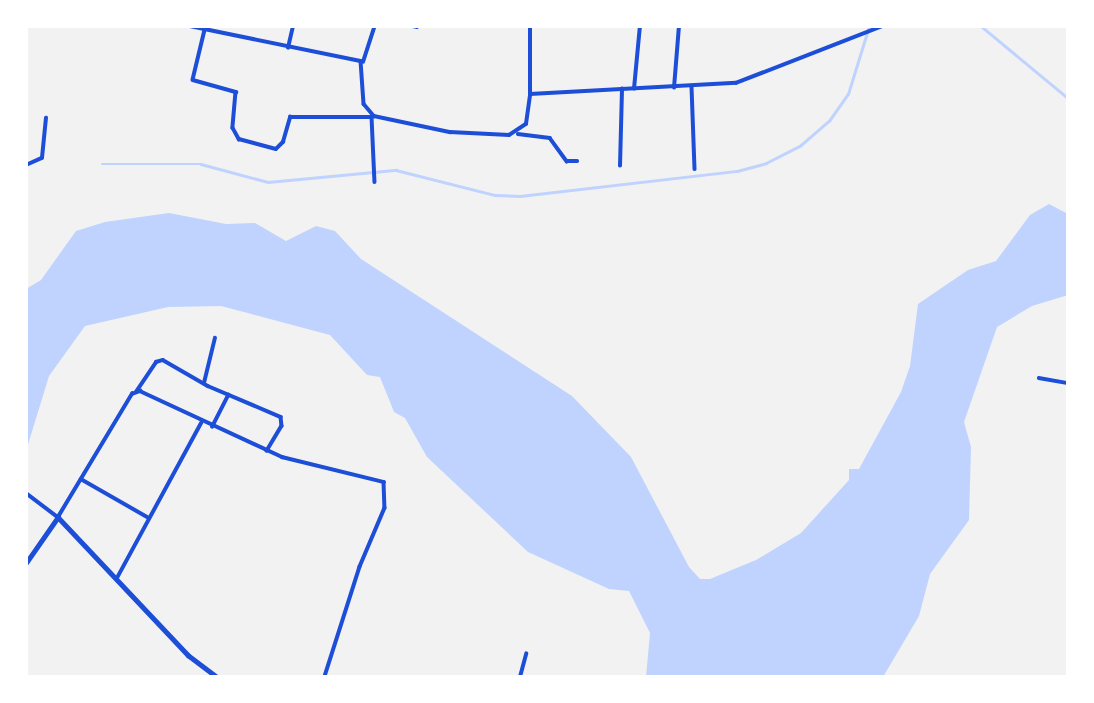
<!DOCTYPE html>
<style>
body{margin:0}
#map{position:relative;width:1094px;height:703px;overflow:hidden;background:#f2f2f2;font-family:Roboto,sans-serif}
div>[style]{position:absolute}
.water>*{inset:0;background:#bfd3fe}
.stream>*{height:2.5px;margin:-1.25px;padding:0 1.25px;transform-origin:1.25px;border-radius:1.25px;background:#bfd3fe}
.minor>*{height:3.5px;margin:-1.75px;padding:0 1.75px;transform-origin:1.75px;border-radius:1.75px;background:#1d4ed8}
.tertiary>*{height:4.5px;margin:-2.25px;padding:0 2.25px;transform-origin:2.25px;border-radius:2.25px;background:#1d4ed8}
span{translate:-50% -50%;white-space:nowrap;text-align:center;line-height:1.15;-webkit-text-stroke:6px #fff;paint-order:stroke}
.frame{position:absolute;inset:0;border:28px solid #fff;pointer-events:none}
</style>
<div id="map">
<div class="water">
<div style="clip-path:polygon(1049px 204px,1068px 214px,1068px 295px,1032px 306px,997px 327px,964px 422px,971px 447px,969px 520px,930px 574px,919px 616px,883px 677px,646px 677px,650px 633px,629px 591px,609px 589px,528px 552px,427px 457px,405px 418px,394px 412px,380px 377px,367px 375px,330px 335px,244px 312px,221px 306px,168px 307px,85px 326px,49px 376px,26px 451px,26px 289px,41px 280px,76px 231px,105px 222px,169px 213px,226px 224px,255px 223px,286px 241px,316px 226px,335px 231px,361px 259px,572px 396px,631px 457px,689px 567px,700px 579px,710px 579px,756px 560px,801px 533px,849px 480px,849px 469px,859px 469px,901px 392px,910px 366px,918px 304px,968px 270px,996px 261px,1030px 215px)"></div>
</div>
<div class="stream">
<div style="left:981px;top:26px;width:113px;rotate:39.6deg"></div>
<div style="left:102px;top:164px;width:99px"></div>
<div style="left:201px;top:164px;width:69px;rotate:15deg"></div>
<div style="left:268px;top:182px;width:129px;rotate:-5.4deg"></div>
<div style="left:396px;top:170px;width:102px;rotate:14.2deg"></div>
<div style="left:495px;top:195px;width:25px;rotate:2deg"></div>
<div style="left:520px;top:196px;width:218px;rotate:-6.6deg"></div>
<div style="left:737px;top:171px;width:30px;rotate:-15deg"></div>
<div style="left:766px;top:163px;width:39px;rotate:-27deg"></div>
<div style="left:801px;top:145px;width:37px;rotate:-41deg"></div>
<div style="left:829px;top:121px;width:33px;rotate:-55deg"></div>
<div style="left:848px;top:94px;width:71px;rotate:-72.8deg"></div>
</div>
<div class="minor">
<div style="left:190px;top:26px;width:175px;rotate:11.6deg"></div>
<div style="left:361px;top:61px;width:43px;rotate:86deg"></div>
<div style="left:364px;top:104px;width:16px;rotate:50deg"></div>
<div style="left:374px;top:116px;width:78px;rotate:11.9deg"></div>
<div style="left:450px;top:132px;width:59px;rotate:2.9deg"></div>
<div style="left:509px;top:135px;width:20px;rotate:-33deg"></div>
<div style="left:526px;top:124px;width:30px;rotate:-82deg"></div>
<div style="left:530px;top:94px;width:206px;rotate:-3.1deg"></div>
<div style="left:736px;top:83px;width:157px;rotate:-21.3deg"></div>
<div style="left:413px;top:26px;width:4px;rotate:14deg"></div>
<div style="left:205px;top:30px;width:51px;rotate:103.5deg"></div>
<div style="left:193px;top:80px;width:45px;rotate:15.6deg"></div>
<div style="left:236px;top:92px;width:36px;rotate:95deg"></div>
<div style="left:233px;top:128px;width:13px;rotate:61deg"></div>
<div style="left:239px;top:139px;width:38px;rotate:15deg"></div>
<div style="left:276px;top:149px;width:10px;rotate:-45deg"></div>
<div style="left:283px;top:142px;width:26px;rotate:-74deg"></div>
<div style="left:290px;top:117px;width:80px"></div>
<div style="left:288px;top:48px;width:23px;rotate:-77deg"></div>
<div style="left:363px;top:62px;width:38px;rotate:-72deg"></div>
<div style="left:692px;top:87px;width:82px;rotate:87.9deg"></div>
<div style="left:674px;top:88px;width:62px;rotate:-85.4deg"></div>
<div style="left:634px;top:89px;width:63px;rotate:-84.6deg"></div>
<div style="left:530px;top:94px;width:68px;rotate:-90deg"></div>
<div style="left:372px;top:117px;width:65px;rotate:87.4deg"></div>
<div style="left:518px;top:134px;width:32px;rotate:7deg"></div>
<div style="left:550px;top:138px;width:29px;rotate:54deg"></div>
<div style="left:567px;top:161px;width:10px"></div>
<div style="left:26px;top:165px;width:17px;rotate:-24deg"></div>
<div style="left:42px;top:158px;width:40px;rotate:-84.3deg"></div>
<div style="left:620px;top:166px;width:77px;rotate:-88.5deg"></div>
<div style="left:1039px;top:378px;width:29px;rotate:10deg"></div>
<div style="left:204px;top:383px;width:46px;rotate:-76.3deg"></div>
<div style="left:136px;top:392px;width:36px;rotate:-56deg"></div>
<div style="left:156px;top:362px;width:7px;rotate:-16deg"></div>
<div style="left:163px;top:360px;width:52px;rotate:30deg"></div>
<div style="left:208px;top:386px;width:79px;rotate:23deg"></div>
<div style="left:281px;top:417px;width:9px;rotate:84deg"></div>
<div style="left:282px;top:426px;width:29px;rotate:121deg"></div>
<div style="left:212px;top:427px;width:36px;rotate:-63deg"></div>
<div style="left:81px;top:479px;width:78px;rotate:29.8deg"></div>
<div style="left:26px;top:493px;width:40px;rotate:37deg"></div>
<div style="left:58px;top:517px;width:144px;rotate:-59deg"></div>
<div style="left:132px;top:394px;width:9px;rotate:-21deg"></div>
<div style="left:140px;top:391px;width:157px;rotate:24.9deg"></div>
<div style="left:282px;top:457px;width:105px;rotate:13.8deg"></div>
<div style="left:384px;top:482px;width:26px;rotate:88deg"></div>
<div style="left:385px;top:508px;width:64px;rotate:113deg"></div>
<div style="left:360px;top:567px;width:115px;rotate:107.7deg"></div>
<div style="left:117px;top:578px;width:176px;rotate:-61.5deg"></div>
<div style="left:520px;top:677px;width:24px;rotate:-75deg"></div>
</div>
<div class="tertiary">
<div style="left:26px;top:563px;width:56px;rotate:-55.2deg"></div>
<div style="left:58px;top:517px;width:190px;rotate:46.7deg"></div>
<div style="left:188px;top:655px;width:36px;rotate:37deg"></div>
</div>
<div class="frame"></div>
</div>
